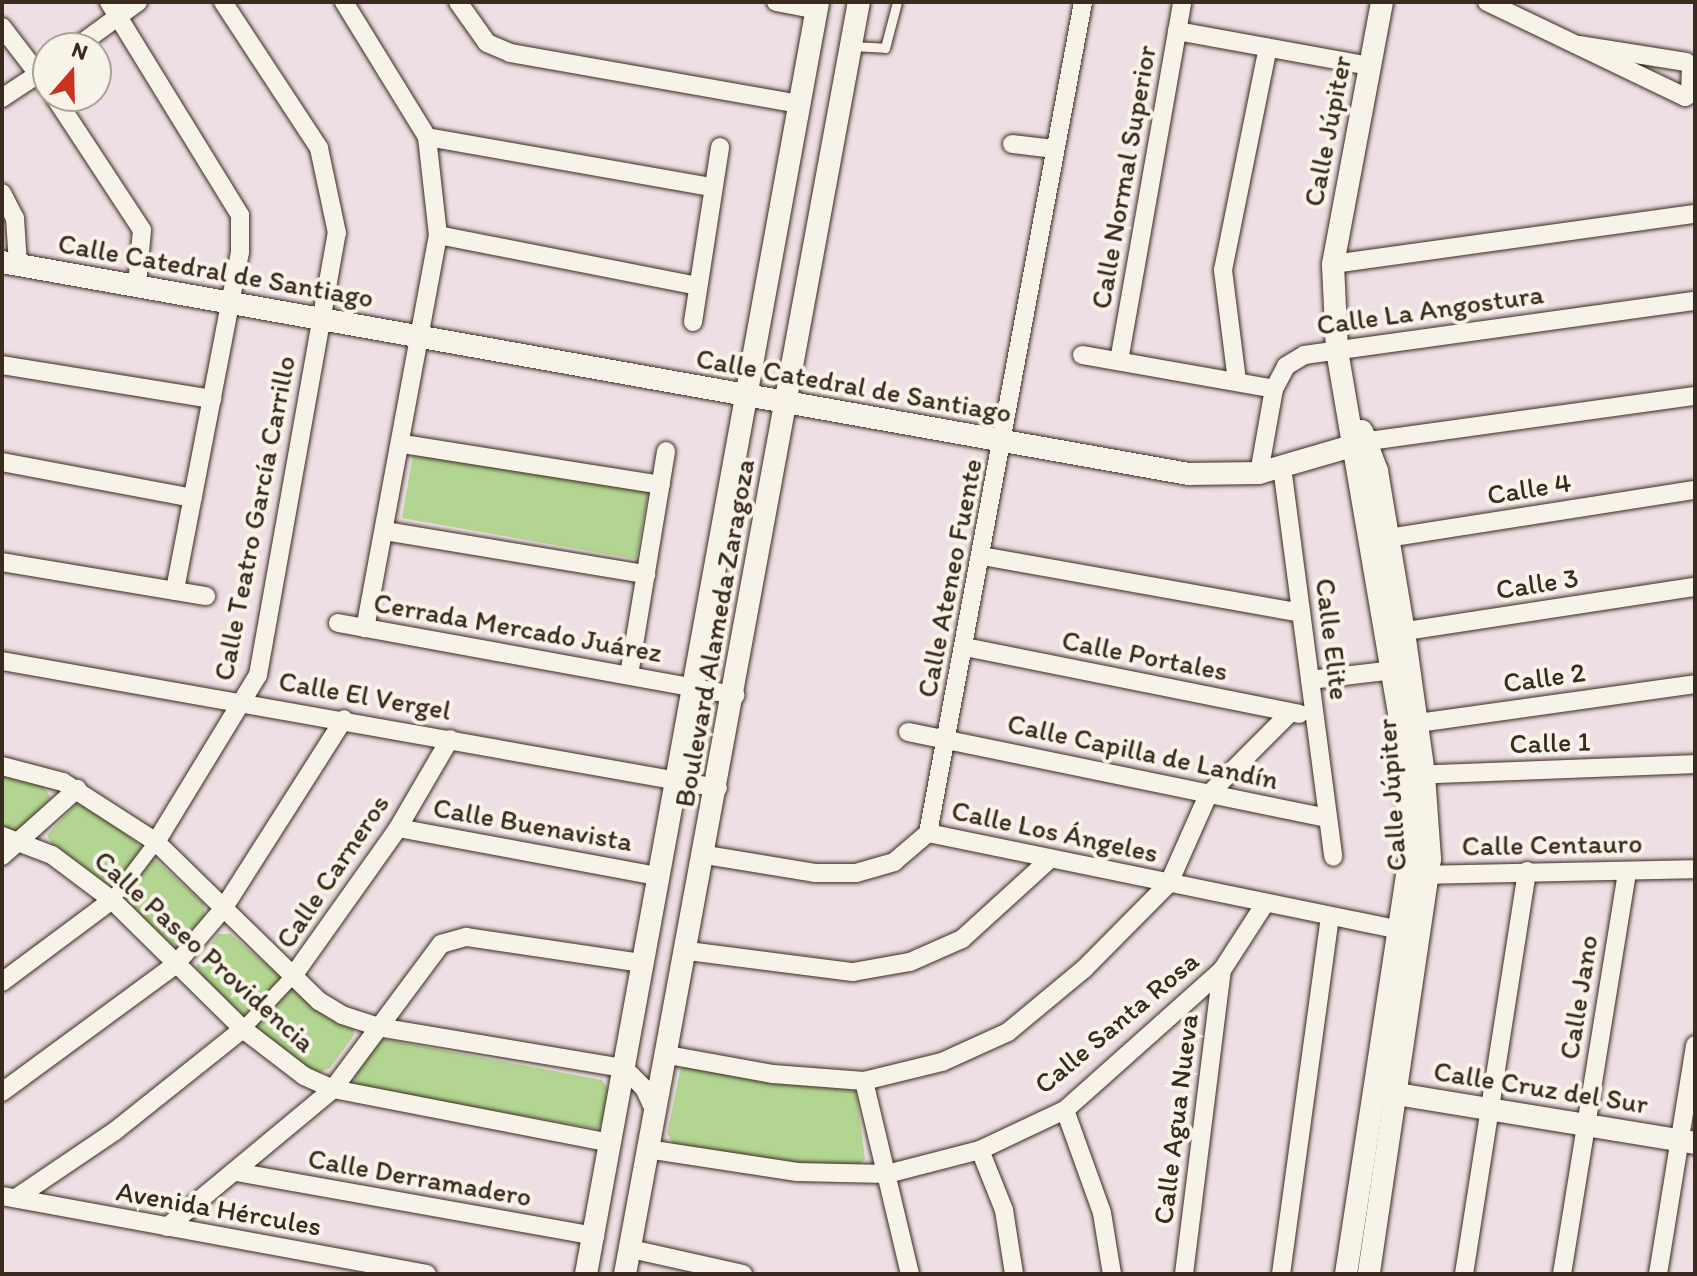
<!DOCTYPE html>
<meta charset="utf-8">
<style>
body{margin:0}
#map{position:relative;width:1697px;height:1276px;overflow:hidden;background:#eddfe4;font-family:Itim,sans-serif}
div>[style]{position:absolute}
.green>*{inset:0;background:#b2d691;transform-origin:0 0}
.roads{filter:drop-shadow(0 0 2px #3b2a1e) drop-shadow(0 0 2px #3b2a1e)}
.service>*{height:9px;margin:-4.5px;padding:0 4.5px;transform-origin:4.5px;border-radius:4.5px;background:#f7f3e8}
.pedestrian>*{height:14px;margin:-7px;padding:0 7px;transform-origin:7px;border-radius:7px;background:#f7f3e8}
.minor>*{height:18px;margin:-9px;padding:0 9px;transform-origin:9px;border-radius:9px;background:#f7f3e8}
.tertiary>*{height:22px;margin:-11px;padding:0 11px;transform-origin:11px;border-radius:11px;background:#f7f3e8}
span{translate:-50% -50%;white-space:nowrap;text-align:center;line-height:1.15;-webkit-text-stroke:8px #f7f3e8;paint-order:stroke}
.street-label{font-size:28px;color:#3b2a1e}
.frame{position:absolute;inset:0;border:4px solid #3b2a1e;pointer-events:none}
.north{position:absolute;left:32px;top:32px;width:80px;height:80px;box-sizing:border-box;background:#f7f3e8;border:2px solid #aca397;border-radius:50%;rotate:20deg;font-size:22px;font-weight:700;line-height:32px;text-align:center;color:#3b2a1e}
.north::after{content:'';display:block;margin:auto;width:28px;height:36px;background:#c8321e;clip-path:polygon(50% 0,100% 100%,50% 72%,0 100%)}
</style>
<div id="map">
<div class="green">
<div style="left:414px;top:449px;width:238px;height:70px;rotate:10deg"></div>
<div style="clip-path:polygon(2px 772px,43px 785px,51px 798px,18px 833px,2px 828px)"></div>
<div style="clip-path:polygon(76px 804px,89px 806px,135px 841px,204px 904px,205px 916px,178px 948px,166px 947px,91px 872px,54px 848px,47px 835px)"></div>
<div style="clip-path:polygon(218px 934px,230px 934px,316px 1005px,353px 1026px,354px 1035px,330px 1068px,320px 1072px,293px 1062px,212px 990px,196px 967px)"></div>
<div style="clip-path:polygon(382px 1039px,602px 1080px,609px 1091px,604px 1120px,597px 1129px,355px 1086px,354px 1073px)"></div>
<div style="clip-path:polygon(681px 1067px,856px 1091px,865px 1159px,856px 1167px,837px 1170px,675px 1146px,667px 1134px)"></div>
</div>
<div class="roads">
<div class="service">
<div style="left:851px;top:46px;width:34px;rotate:3deg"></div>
<div style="left:885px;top:48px;width:48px;rotate:-75.4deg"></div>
</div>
<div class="pedestrian">
<div style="left:112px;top:900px;width:73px;rotate:-52.8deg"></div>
<div style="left:243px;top:1029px;width:73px;rotate:-46.7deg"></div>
</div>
<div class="minor">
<div style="left:109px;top:2px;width:250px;rotate:58.4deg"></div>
<div style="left:240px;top:215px;width:37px;rotate:90deg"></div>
<div style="left:240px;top:252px;width:345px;rotate:100.9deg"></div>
<div style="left:344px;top:2px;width:158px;rotate:58.4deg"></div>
<div style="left:427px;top:137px;width:99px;rotate:83.6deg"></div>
<div style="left:438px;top:235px;width:400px;rotate:100.5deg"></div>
<div style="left:458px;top:2px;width:50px;rotate:54.7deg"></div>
<div style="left:487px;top:43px;width:25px;rotate:23deg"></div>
<div style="left:510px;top:53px;width:294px;rotate:10deg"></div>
<div style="left:776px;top:2px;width:42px;rotate:11deg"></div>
<div style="left:1487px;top:2px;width:220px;rotate:25.6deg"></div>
<div style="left:1685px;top:97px;width:6px;rotate:-31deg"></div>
<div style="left:1690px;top:94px;width:28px;rotate:-88deg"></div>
<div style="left:1691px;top:66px;width:6px;rotate:-141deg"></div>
<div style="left:1686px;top:62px;width:107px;rotate:-170.9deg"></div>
<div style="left:2px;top:27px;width:76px;rotate:52.5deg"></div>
<div style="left:1177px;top:31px;width:196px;rotate:10.3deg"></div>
<div style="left:75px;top:48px;width:78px;rotate:-36.1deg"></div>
<div style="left:54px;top:96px;width:160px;rotate:56.7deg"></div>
<div style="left:142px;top:230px;width:55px;rotate:95.2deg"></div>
<div style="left:2px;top:98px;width:53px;rotate:-33.4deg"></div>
<div style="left:427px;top:137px;width:289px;rotate:10deg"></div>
<div style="left:1012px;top:144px;width:42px;rotate:6.8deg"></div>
<div style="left:2px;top:193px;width:28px;rotate:63deg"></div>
<div style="left:15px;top:218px;width:47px;rotate:86.3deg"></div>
<div style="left:438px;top:235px;width:265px;rotate:11.1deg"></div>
<div style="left:1333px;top:264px;width:365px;rotate:-7.9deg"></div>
<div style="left:693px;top:322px;width:177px;rotate:-81.2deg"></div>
<div style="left:1082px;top:355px;width:195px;rotate:10deg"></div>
<div style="left:1119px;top:361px;width:364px;rotate:-80deg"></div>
<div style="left:2px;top:365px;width:213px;rotate:9.2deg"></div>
<div style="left:1237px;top:381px;width:112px;rotate:-97.2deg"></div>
<div style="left:1223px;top:270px;width:227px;rotate:-78.6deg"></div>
<div style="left:1369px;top:441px;width:329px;rotate:-7.9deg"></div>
<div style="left:403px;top:444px;width:261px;rotate:9deg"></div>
<div style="left:2px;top:462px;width:194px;rotate:10.7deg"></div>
<div style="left:1282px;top:467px;width:393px;rotate:82.5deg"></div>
<div style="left:1259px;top:473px;width:85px;rotate:-79.9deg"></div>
<div style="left:1274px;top:389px;width:26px;rotate:-62deg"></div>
<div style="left:1286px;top:366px;width:21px;rotate:-31deg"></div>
<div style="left:1304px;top:355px;width:395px;rotate:-7.9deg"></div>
<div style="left:385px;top:531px;width:265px;rotate:9.4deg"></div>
<div style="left:1375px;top:540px;width:324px;rotate:-8.9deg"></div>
<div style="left:982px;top:556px;width:324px;rotate:10.1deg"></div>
<div style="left:2px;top:562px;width:207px;rotate:9.5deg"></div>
<div style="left:338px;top:623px;width:404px;rotate:10.3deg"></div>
<div style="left:1393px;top:633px;width:305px;rotate:-8.7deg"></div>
<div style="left:965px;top:647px;width:341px;rotate:11.3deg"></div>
<div style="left:2px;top:661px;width:727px;rotate:10.06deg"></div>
<div style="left:629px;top:675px;width:227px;rotate:-80.6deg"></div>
<div style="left:1310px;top:680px;width:93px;rotate:-6.8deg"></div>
<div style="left:1404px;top:725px;width:294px;rotate:-8deg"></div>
<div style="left:908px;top:732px;width:428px;rotate:11.6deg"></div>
<div style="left:2px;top:766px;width:63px;rotate:14.7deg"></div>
<div style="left:63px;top:782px;width:111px;rotate:32.8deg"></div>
<div style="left:156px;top:842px;width:228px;rotate:44.3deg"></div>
<div style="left:319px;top:1001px;width:27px;rotate:31deg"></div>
<div style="left:342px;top:1015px;width:38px;rotate:18deg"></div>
<div style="left:378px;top:1027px;width:249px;rotate:9.5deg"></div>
<div style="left:624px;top:1068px;width:28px;rotate:45deg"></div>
<div style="left:644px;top:1088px;width:26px;rotate:65deg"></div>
<div style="left:1414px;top:775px;width:281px;rotate:-2.2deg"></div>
<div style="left:398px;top:828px;width:264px;rotate:10.5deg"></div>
<div style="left:928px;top:833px;width:845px;rotate:-79.43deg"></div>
<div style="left:928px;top:833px;width:483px;rotate:11.6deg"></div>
<div style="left:2px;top:836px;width:53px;rotate:20.8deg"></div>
<div style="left:52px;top:855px;width:75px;rotate:36.9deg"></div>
<div style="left:112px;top:900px;width:184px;rotate:44.6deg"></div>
<div style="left:243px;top:1029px;width:77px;rotate:37.6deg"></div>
<div style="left:304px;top:1076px;width:32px;rotate:24deg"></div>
<div style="left:333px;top:1089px;width:283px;rotate:11deg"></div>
<div style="left:156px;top:842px;width:196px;rotate:-58.6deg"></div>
<div style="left:258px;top:675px;width:449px;rotate:-79.9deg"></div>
<div style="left:337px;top:233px;width:87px;rotate:-102deg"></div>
<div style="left:319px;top:148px;width:175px;rotate:-123.3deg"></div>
<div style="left:706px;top:855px;width:110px;rotate:9.4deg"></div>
<div style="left:815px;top:873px;width:41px"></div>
<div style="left:856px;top:873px;width:40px;rotate:-16deg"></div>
<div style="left:894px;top:862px;width:45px;rotate:-40.5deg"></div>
<div style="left:2px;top:856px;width:101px;rotate:-41.8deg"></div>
<div style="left:1416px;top:875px;width:279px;rotate:-1.2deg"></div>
<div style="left:688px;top:951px;width:166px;rotate:7.3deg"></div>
<div style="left:853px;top:972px;width:58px;rotate:-10deg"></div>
<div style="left:910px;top:962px;width:57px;rotate:-23.9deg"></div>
<div style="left:962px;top:939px;width:119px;rotate:-42.3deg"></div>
<div style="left:293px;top:976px;width:181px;rotate:-54.6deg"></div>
<div style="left:398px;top:828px;width:103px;rotate:-59.7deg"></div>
<div style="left:2px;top:982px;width:137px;rotate:-36.7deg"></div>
<div style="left:668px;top:1055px;width:107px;rotate:10.3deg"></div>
<div style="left:773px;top:1074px;width:91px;rotate:4.4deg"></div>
<div style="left:864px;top:1081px;width:80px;rotate:-13.7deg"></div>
<div style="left:942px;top:1062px;width:72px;rotate:-24.4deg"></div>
<div style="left:1008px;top:1032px;width:99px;rotate:-39.7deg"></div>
<div style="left:1084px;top:969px;width:121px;rotate:-45.3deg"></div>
<div style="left:1169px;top:883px;width:96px;rotate:-66.1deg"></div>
<div style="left:1208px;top:795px;width:116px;rotate:-45deg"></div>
<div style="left:864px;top:1081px;width:198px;rotate:76.6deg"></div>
<div style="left:2px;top:1092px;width:216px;rotate:-36.3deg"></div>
<div style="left:176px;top:964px;width:72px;rotate:-49.5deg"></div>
<div style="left:223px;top:909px;width:225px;rotate:-57.5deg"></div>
<div style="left:1065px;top:1110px;width:109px;rotate:70.2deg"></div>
<div style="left:1102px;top:1213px;width:62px;rotate:80.7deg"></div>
<div style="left:647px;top:1149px;width:152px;rotate:8.7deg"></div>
<div style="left:797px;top:1172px;width:90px;rotate:1.3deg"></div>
<div style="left:887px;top:1174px;width:96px;rotate:-14.5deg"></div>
<div style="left:980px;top:1150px;width:94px;rotate:-25.2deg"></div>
<div style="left:1065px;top:1110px;width:210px;rotate:-41.7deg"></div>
<div style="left:1222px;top:970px;width:77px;rotate:-57.1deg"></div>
<div style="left:980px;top:1150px;width:65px;rotate:68.2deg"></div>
<div style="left:1004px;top:1210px;width:65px;rotate:81.1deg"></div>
<div style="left:236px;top:1172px;width:365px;rotate:10.1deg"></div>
<div style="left:2px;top:1196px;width:432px;rotate:10.4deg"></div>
<div style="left:16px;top:1198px;width:120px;rotate:-34.1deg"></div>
<div style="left:115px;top:1131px;width:164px;rotate:-38.6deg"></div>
<div style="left:167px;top:1227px;width:216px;rotate:-39.7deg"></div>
<div style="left:333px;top:1089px;width:181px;rotate:-53.3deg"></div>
<div style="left:441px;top:944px;width:26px;rotate:-16deg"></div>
<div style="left:466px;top:937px;width:178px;rotate:8.4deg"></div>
<div style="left:631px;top:1249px;width:115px;rotate:12.6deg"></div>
<div style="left:1184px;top:1274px;width:306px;rotate:-82.9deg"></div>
<div style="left:1281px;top:1274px;width:359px;rotate:-82.2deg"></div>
<div style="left:1464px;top:1274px;width:408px;rotate:-81.1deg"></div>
<div style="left:1562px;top:1274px;width:408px;rotate:-80.8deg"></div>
<div style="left:1658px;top:1274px;width:232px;rotate:-80.8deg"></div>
</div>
<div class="tertiary">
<div style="left:2px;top:262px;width:1205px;rotate:10.13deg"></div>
<div style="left:1188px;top:474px;width:71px;rotate:-0.8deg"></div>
<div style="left:1259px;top:473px;width:115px;rotate:-16.2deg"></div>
<div style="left:1362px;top:431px;width:43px;rotate:69.4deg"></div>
<div style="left:1377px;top:471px;width:163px;rotate:80.5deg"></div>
<div style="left:1404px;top:632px;width:144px;rotate:82deg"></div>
<div style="left:1424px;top:775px;width:84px;rotate:85.9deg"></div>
<div style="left:1430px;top:859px;width:419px;rotate:98.4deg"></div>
<div style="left:1384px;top:1092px;width:315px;rotate:9.3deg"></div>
<div style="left:586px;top:1274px;width:1293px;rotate:-79.66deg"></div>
<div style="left:625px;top:1274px;width:1293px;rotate:-79.58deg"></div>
<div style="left:1346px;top:1274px;width:428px;rotate:-81.3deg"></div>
<div style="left:1411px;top:851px;width:126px;rotate:-94.5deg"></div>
<div style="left:1401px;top:725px;width:380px;rotate:-99.7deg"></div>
<div style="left:1337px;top:350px;width:86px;rotate:-92.7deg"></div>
<div style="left:1333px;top:264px;width:267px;rotate:-79.4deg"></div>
</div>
</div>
<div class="street-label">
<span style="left:1327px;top:131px;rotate:-79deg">Calle Júpiter</span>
<span style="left:1123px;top:177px;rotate:-80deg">Calle Normal Superior</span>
<span style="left:216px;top:270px;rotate:10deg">Calle Catedral de Santiago</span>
<span style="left:1430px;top:309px;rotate:-8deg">Calle La Angostura</span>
<span style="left:854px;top:385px;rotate:10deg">Calle Catedral de Santiago</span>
<span style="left:1529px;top:488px;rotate:-9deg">Calle 4</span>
<span style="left:254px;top:518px;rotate:-79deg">Calle Teatro García Carrillo</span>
<span style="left:949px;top:578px;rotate:-79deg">Calle Ateneo Fuente</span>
<span style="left:1537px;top:583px;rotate:-9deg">Calle 3</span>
<span style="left:518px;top:627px;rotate:10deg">Cerrada Mercado Juárez</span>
<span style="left:714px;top:633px;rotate:-80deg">Boulevard Alameda Zaragoza</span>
<span style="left:1333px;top:639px;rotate:83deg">Calle Elite</span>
<span style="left:1145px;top:655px;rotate:11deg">Calle Portales</span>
<span style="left:1544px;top:677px;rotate:-8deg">Calle 2</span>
<span style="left:365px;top:695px;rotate:10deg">Calle El Vergel</span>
<span style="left:1550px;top:742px;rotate:-2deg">Calle 1</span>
<span style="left:1143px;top:751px;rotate:12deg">Calle Capilla de Landín</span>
<span style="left:1391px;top:795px;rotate:-94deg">Calle Júpiter</span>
<span style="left:533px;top:824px;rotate:10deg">Calle Buenavista</span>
<span style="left:1055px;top:831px;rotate:12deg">Calle Los Ángeles</span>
<span style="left:1552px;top:844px;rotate:-1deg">Calle Centauro</span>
<span style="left:332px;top:871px;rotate:-56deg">Calle Carneros</span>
<span style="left:205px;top:951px;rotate:42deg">Calle Paseo Providencia</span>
<span style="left:1578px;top:997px;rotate:-81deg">Calle Jano</span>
<span style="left:1116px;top:1022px;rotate:-40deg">Calle Santa Rosa</span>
<span style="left:1541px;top:1087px;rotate:9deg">Calle Cruz del Sur</span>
<span style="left:1175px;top:1119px;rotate:-83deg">Calle Agua Nueva</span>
<span style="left:420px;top:1177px;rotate:10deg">Calle Derramadero</span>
<span style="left:219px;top:1208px;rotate:10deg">Avenida Hércules</span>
</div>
<div class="frame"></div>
<div class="north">N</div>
</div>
